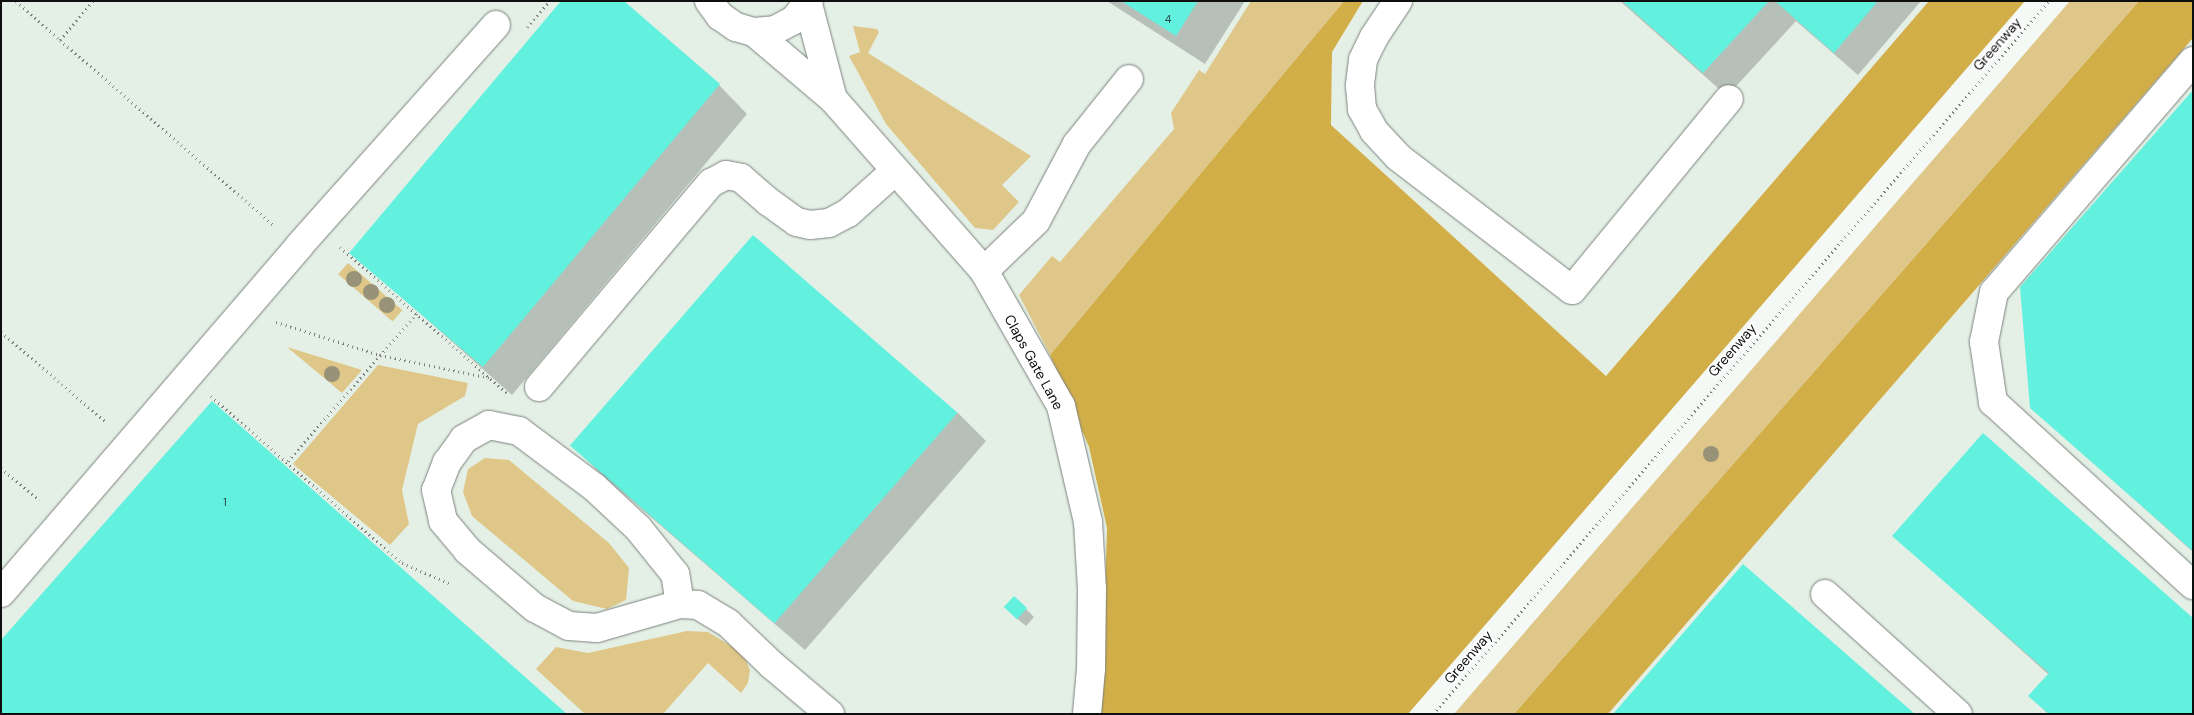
<!DOCTYPE html>
<style>
body{margin:0}
#map{position:relative;width:2194px;height:715px;overflow:hidden;background:#f4f9f5;font-family:"DM Sans",sans-serif}
div>[style]{position:absolute}
.built>*{inset:0;background:#e4f0e6}
.green>*{inset:0;background:#dfc789;transform-origin:0 0}
.forest>*{inset:0;background:#d2ae49}
.shadow>*{inset:0;background:#0003}
.building>*{inset:0;background:#62f0df;transform-origin:0 0}
.path>*{height:3px;margin-top:-1.5px;transform-origin:0;background:repeating-linear-gradient(90deg,#7d807e 0 1px,transparent 0 5px)}
.roads{filter:drop-shadow(0 0 1px #7c817d) drop-shadow(0 0 1px #7c817d)}
.minor>*{height:28px;margin:-14px;padding:0 14px;transform-origin:14px;border-radius:14px;background:#fff}
.trees>*{width:16px;height:16px;margin:-8px;border-radius:50%;background:#989279}
span{translate:-50% -50%;white-space:nowrap;text-align:center;line-height:1.15;-webkit-text-stroke:4px #fff;paint-order:stroke}
.number-label{font-size:11px;color:#234843}
.number-label span{-webkit-text-stroke-width:0}
.street-label{font-size:14px;color:#0e100f}
.frame{position:absolute;inset:0;border:2px solid #0e100f;pointer-events:none}
</style>
<div id="map">
<div class="built">
<div style="clip-path:polygon(1px 1px,1344px 1px,1050px 355px,1089px 447px,1107px 528px,1101px 714px,1px 714px)"></div>
<div style="clip-path:polygon(1363px 1px,1929px 1px,1606px 376px,1331px 125px,1332px 52px)"></div>
<div style="clip-path:polygon(2193px 38px,2193px 714px,1608px 714px)"></div>
</div>
<div class="green">
<div style="clip-path:polygon(1251px 1px,1344px 1px,1050px 355px,1019px 295px,1052px 256px,1060px 262px,1174px 129px,1171px 113px,1199px 70px,1205px 74px)"></div>
<div style="clip-path:polygon(2070px 1px,2139px 1px,1514px 714px,1454px 714px)"></div>
<div style="clip-path:polygon(853px 26px,877px 29px,879px 32px,868px 53px,1031px 156px,1002px 185px,1019px 202px,993px 230px,975px 228px,886px 124px,849px 56px,860px 52px)"></div>
<div style="left:348px;top:263px;width:72px;height:15px;rotate:41deg"></div>
<div style="clip-path:polygon(287px 347px,362px 370px,342px 393px)"></div>
<div style="clip-path:polygon(378px 365px,468px 383px,465px 396px,418px 424px,402px 490px,409px 524px,390px 545px,293px 464px)"></div>
<div style="clip-path:polygon(485px 458px,509px 460px,609px 543px,629px 568px,626px 600px,607px 609px,573px 601px,472px 516px,463px 492px,468px 469px)"></div>
<div style="clip-path:polygon(687px 631px,708px 632px,743px 653px,750px 670px,748px 683px,741px 693px,708px 663px,663px 714px,585px 714px,536px 669px,556px 647px,588px 653px)"></div>
</div>
<div class="forest">
<div style="clip-path:polygon(1344px 1px,1363px 1px,1332px 52px,1331px 125px,1606px 376px,1929px 1px,2025px 1px,1408px 714px,1101px 714px,1107px 528px,1089px 447px,1050px 355px)"></div>
<div style="clip-path:polygon(2139px 1px,2193px 1px,2193px 38px,1608px 714px,1514px 714px)"></div>
</div>
<div class="shadow">
<div style="clip-path:polygon(1107px 1px,1245px 1px,1205px 64px)"></div>
<div style="clip-path:polygon(1620px 1px,1921px 1px,1858px 75px,1796px 21px,1727px 96px)"></div>
<div style="clip-path:polygon(719px 85px,747px 114px,512px 395px,351px 252px)"></div>
<div style="clip-path:polygon(2193px 92px,2193px 552px,2031px 407px)"></div>
<div style="clip-path:polygon(957px 412px,986px 441px,805px 650px,601px 474px,573px 446px)"></div>
<div style="clip-path:polygon(1894px 536px,2193px 714px,2048px 714px,2030px 696px,2049px 675px)"></div>
<div style="clip-path:polygon(1026px 609px,1034px 617px,1026px 626px,1014px 616px)"></div>
</div>
<div class="building">
<div style="clip-path:polygon(561px 1px,624px 1px,720px 84px,483px 367px,349px 253px)"></div>
<div style="clip-path:polygon(1121px 1px,1198px 1px,1176px 36px)"></div>
<div style="clip-path:polygon(1622px 1px,1769px 1px,1703px 73px)"></div>
<div style="clip-path:polygon(1775px 1px,1878px 1px,1834px 53px)"></div>
<div style="clip-path:polygon(2193px 90px,2193px 551px,2030px 408px,2020px 287px)"></div>
<div style="left:753px;top:235px;width:271px;height:279px;rotate:41deg"></div>
<div style="clip-path:polygon(212px 401px,567px 714px,1px 714px,1px 640px)"></div>
<div style="clip-path:polygon(1983px 433px,2193px 618px,2193px 714px,2049px 714px,2028px 696px,2049px 673px,1892px 536px)"></div>
<div style="clip-path:polygon(1743px 564px,1915px 714px,1613px 714px)"></div>
<div style="left:1014px;top:596px;width:18px;height:15px;rotate:43deg"></div>
</div>
<div class="path">
<div style="left:16px;top:1px;width:59px;rotate:41.6deg"></div>
<div style="left:93px;top:1px;width:51px;rotate:130.2deg"></div>
<div style="left:60px;top:40px;width:284px;rotate:40.9deg"></div>
<div style="left:527px;top:27px;width:35px;rotate:-49deg"></div>
<div style="left:340px;top:247px;width:223px;rotate:41.2deg"></div>
<div style="left:276px;top:322px;width:109px;rotate:17.6deg"></div>
<div style="left:380px;top:355px;width:112px;rotate:11.8deg"></div>
<div style="left:1px;top:332px;width:138px;rotate:40.6deg"></div>
<div style="left:211px;top:396px;width:254px;rotate:41.2deg"></div>
<div style="left:402px;top:563px;width:51px;rotate:23.1deg"></div>
<div style="left:288px;top:461px;width:196px;rotate:-48.9deg"></div>
<div style="left:1px;top:468px;width:50px;rotate:40.1deg"></div>
<div style="left:1433px;top:714px;width:942px;rotate:-49.17deg"></div>
</div>
<div class="roads">
<div class="minor">
<div style="left:709px;top:1px;width:19px;rotate:54deg"></div>
<div style="left:720px;top:16px;width:19px;rotate:35deg"></div>
<div style="left:736px;top:27px;width:19px;rotate:16deg"></div>
<div style="left:754px;top:32px;width:21px;rotate:-5deg"></div>
<div style="left:775px;top:30px;width:21px;rotate:-28deg"></div>
<div style="left:794px;top:20px;width:24px;rotate:-52deg"></div>
<div style="left:1398px;top:1px;width:43px;rotate:123.7deg"></div>
<div style="left:1374px;top:37px;width:25px;rotate:116deg"></div>
<div style="left:1363px;top:60px;width:26px;rotate:97deg"></div>
<div style="left:1360px;top:86px;width:23px;rotate:85deg"></div>
<div style="left:1362px;top:109px;width:25px;rotate:61deg"></div>
<div style="left:1374px;top:131px;width:35px;rotate:47deg"></div>
<div style="left:1398px;top:157px;width:219px;rotate:37.4deg"></div>
<div style="left:1572px;top:290px;width:247px;rotate:-50.6deg"></div>
<div style="left:808px;top:4px;width:98px;rotate:75.3deg"></div>
<div style="left:754px;top:32px;width:104px;rotate:40.3deg"></div>
<div style="left:833px;top:99px;width:229px;rotate:48.7deg"></div>
<div style="left:984px;top:271px;width:155px;rotate:60.3deg"></div>
<div style="left:1061px;top:406px;width:119px;rotate:76.9deg"></div>
<div style="left:1088px;top:522px;width:67px;rotate:86.6deg"></div>
<div style="left:1092px;top:589px;width:80px;rotate:90.7deg"></div>
<div style="left:1091px;top:669px;width:45px;rotate:95.1deg"></div>
<div style="left:2193px;top:61px;width:305px;rotate:130.7deg"></div>
<div style="left:1994px;top:292px;width:51px;rotate:101.3deg"></div>
<div style="left:1984px;top:342px;width:61px;rotate:81.5deg"></div>
<div style="left:1993px;top:402px;width:271px;rotate:42.5deg"></div>
<div style="left:984px;top:271px;width:72px;rotate:-43.9deg"></div>
<div style="left:1036px;top:221px;width:87px;rotate:-62deg"></div>
<div style="left:1077px;top:144px;width:83px;rotate:-51.3deg"></div>
<div style="left:539px;top:387px;width:267px;rotate:-49.9deg"></div>
<div style="left:711px;top:183px;width:17px;rotate:-28deg"></div>
<div style="left:726px;top:175px;width:15px;rotate:11deg"></div>
<div style="left:741px;top:178px;width:37px;rotate:41deg"></div>
<div style="left:769px;top:202px;width:34px;rotate:36deg"></div>
<div style="left:797px;top:222px;width:13px;rotate:13deg"></div>
<div style="left:810px;top:225px;width:19px;rotate:-6deg"></div>
<div style="left:829px;top:223px;width:21px;rotate:-28deg"></div>
<div style="left:848px;top:213px;width:63px;rotate:-41.8deg"></div>
<div style="left:1px;top:593px;width:457px;rotate:-49.3deg"></div>
<div style="left:299px;top:246px;width:296px;rotate:-48.3deg"></div>
<div style="left:1825px;top:594px;width:179px;rotate:42.1deg"></div>
<div style="left:680px;top:604px;width:30px;rotate:-99deg"></div>
<div style="left:675px;top:574px;width:59px;rotate:-128.8deg"></div>
<div style="left:638px;top:528px;width:60px;rotate:-137deg"></div>
<div style="left:594px;top:487px;width:94px;rotate:-143.3deg"></div>
<div style="left:519px;top:431px;width:31px;rotate:-169deg"></div>
<div style="left:489px;top:425px;width:29px;rotate:151deg"></div>
<div style="left:464px;top:439px;width:29px;rotate:126deg"></div>
<div style="left:447px;top:462px;width:30px;rotate:111deg"></div>
<div style="left:436px;top:490px;width:32px;rotate:77deg"></div>
<div style="left:443px;top:521px;width:38px;rotate:50deg"></div>
<div style="left:467px;top:550px;width:89px;rotate:40.5deg"></div>
<div style="left:535px;top:608px;width:38px;rotate:28deg"></div>
<div style="left:569px;top:626px;width:28px;rotate:4deg"></div>
<div style="left:597px;top:628px;width:86px;rotate:-16.1deg"></div>
<div style="left:680px;top:604px;width:18px;rotate:3deg"></div>
<div style="left:698px;top:605px;width:35px;rotate:31deg"></div>
<div style="left:728px;top:623px;width:61px;rotate:43.7deg"></div>
<div style="left:772px;top:665px;width:76px;rotate:40.2deg"></div>
</div>
</div>
<div class="trees">
<div style="left:354px;top:279px"></div>
<div style="left:371px;top:292px"></div>
<div style="left:387px;top:305px"></div>
<div style="left:332px;top:374px"></div>
<div style="left:1711px;top:454px"></div>
</div>
<div class="number-label">
<span style="left:1168px;top:19px">4</span>
<span style="left:225px;top:502px">1</span>
</div>
<div class="street-label">
<span style="left:1997px;top:44px;rotate:-49deg">Greenway</span>
<span style="left:1732px;top:350px;rotate:-49deg">Greenway</span>
<span style="left:1034px;top:362px;rotate:61deg">Claps Gate Lane</span>
<span style="left:1468px;top:657px;rotate:-49deg">Greenway</span>
</div>
<div class="frame"></div>
</div>
